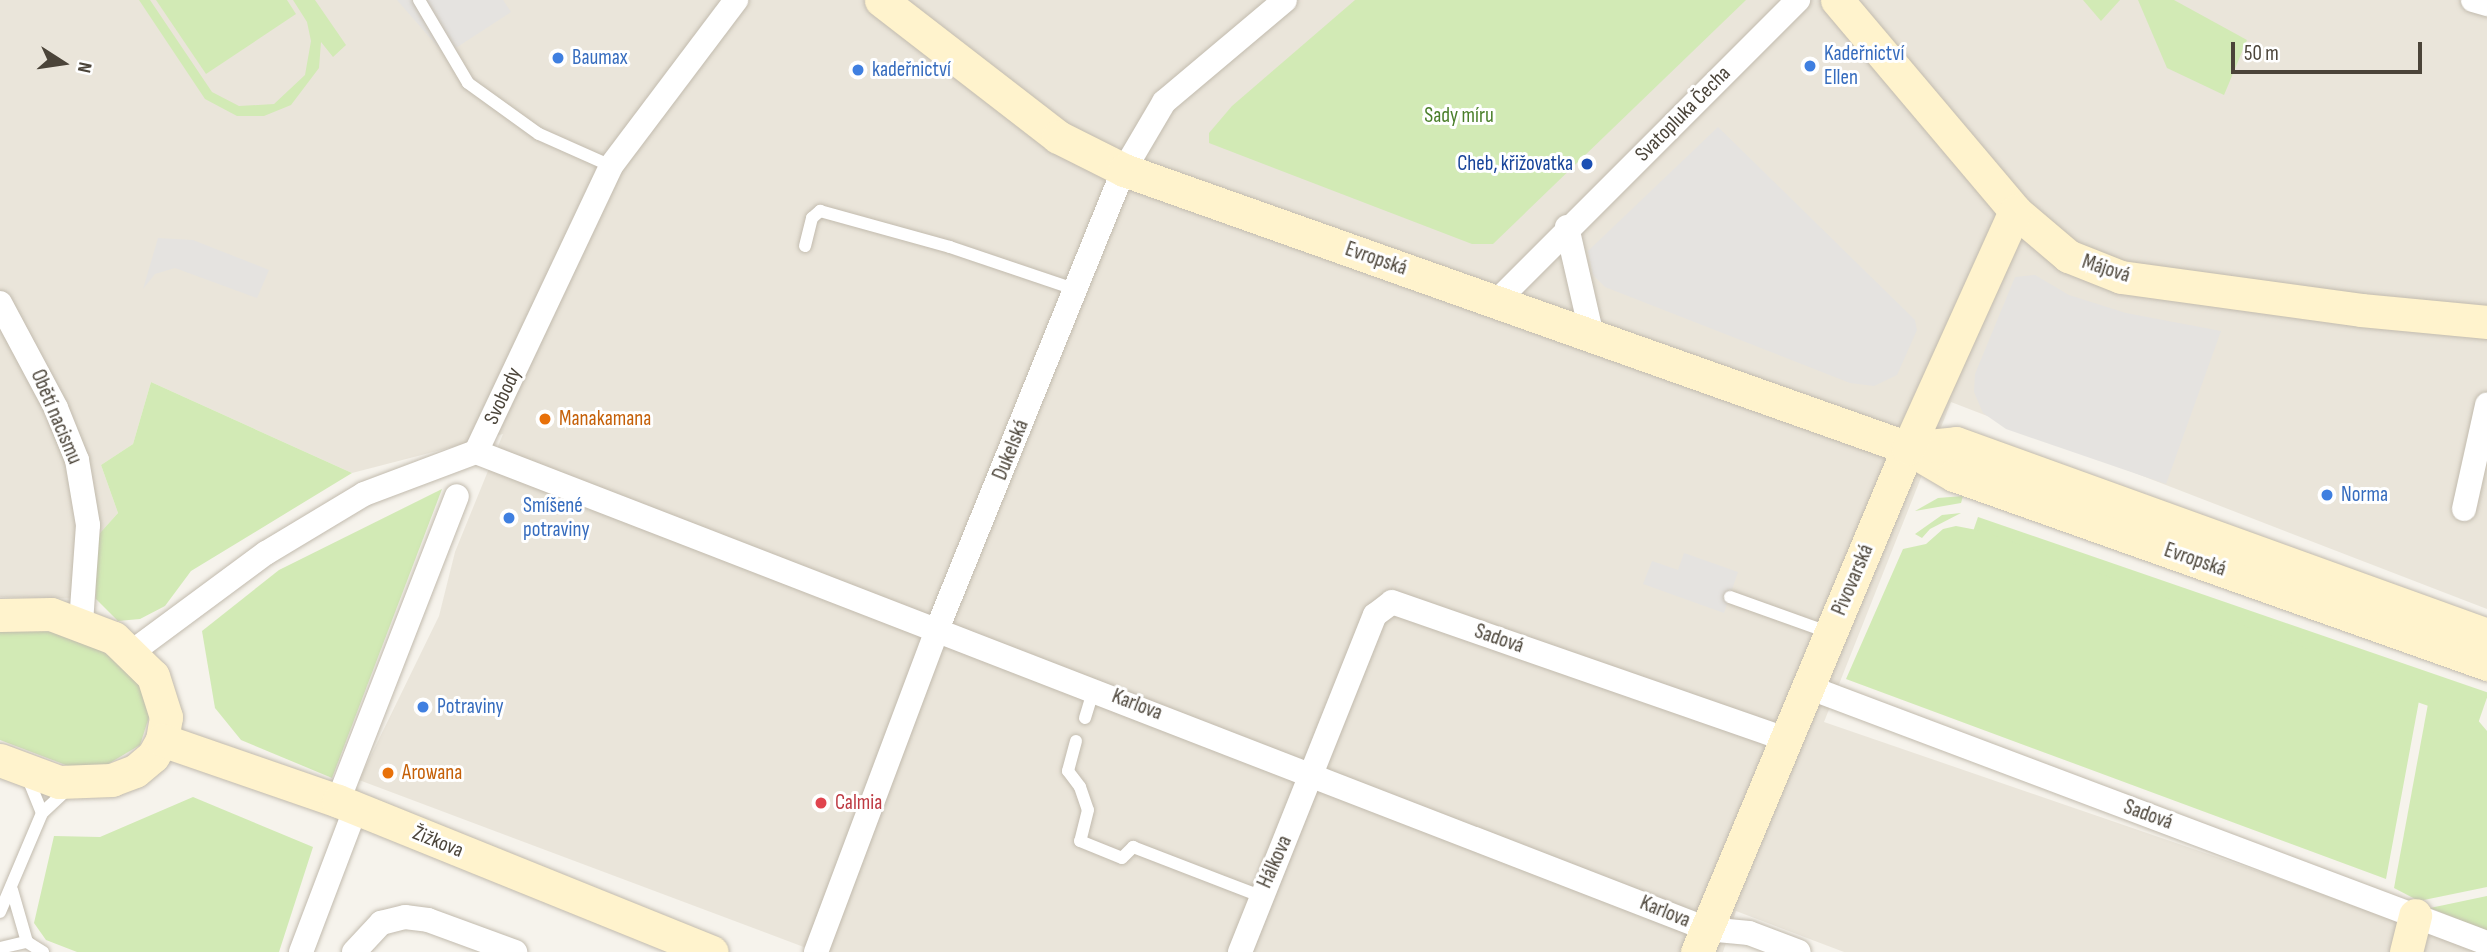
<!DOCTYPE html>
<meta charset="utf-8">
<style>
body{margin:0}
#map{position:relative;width:2487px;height:952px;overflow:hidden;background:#f6f3ec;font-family:"Sofia Sans Condensed",sans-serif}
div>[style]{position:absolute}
.residential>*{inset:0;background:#eae5da}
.green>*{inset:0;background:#d2eab5;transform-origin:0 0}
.parking>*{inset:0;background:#e5e3e0}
.roads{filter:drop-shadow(0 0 2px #c2bbae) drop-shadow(0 0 2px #c2bbae)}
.lane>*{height:12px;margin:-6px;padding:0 6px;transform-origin:6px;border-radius:6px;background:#fff}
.street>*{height:24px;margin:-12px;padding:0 12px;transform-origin:12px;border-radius:12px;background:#fff}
.secondary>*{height:33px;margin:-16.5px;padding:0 16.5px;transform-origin:16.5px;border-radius:16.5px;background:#fff3cd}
.dots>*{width:19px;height:19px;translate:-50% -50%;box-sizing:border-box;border:4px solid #fff;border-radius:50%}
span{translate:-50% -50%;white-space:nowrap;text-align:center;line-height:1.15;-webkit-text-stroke:6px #fff;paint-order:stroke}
.shop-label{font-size:21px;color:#366cbe}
.left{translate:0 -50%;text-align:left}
.street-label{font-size:21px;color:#4b4439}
.park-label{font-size:21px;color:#4a7f2a}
.transit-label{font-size:21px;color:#164399}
.right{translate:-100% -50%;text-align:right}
.food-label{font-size:21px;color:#c56008}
.health-label{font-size:21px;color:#be3a42}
.north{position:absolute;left:28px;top:28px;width:70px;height:70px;-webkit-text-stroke:5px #fff;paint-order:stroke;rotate:102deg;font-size:19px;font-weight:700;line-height:28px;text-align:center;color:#4b4439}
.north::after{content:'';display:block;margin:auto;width:24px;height:32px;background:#4b4439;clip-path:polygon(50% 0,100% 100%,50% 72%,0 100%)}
.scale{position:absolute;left:2231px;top:42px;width:191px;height:32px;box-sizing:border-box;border:4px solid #4b4439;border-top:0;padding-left:9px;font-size:21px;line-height:24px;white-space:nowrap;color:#4b4439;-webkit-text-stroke:5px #fff;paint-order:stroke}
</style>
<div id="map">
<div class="residential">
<div style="clip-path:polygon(0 0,2487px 0,2487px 609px,1951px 402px,1824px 722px,2292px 883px,2478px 952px,1844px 952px,1736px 911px,1723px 952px,817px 952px,359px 780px,439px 616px,455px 552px,503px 434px,352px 473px,151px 382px,133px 444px,101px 465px,118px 513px,100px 533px,94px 558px,96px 599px,0 597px)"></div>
</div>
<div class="green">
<div style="clip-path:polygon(139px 0,150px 0,212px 92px,239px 106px,274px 104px,305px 75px,311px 41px,307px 22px,293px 0,315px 0,346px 45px,333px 57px,321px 42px,319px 68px,291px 105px,264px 116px,237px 116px,205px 99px)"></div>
<div style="clip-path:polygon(156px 0,287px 0,296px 14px,206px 74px)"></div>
<div style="clip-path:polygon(1355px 0,1746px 0,1493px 244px,1472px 244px,1209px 143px,1209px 133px,1232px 106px)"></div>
<div style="clip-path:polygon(2083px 0,2120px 0,2101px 21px)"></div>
<div style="clip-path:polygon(2138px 0,2174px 0,2247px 40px,2224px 95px,2167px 68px)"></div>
<div style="clip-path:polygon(151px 382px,352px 473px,191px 571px,165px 606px,140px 619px,118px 621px,96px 599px,94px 558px,100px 533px,118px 513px,101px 465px,133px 444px)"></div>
<div style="clip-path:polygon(442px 489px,332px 778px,241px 740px,215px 708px,202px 631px,279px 570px)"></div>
<div style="clip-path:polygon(1963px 496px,1961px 503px,1915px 511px,1938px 498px)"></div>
<div style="clip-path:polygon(1961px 513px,1930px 529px,1922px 538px,1915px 534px,1942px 515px)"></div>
<div style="left:1978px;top:517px;width:540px;height:32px;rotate:19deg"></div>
<div style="clip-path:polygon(1956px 526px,1982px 531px,2421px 690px,2386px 879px,1846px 679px,1903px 549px,1926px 544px,1943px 529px)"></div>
<div style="clip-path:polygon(15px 629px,58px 632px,101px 650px,124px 667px,141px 688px,150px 714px,140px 745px,108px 764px,71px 767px,0 740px,0 632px)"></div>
<div style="clip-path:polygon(2430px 693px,2465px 705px,2487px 731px,2487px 887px,2419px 901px,2394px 888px)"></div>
<div style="clip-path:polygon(193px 797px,313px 847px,279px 952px,77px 952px,46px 940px,34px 923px,54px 836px,100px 837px)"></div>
<div style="clip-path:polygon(2487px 896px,2487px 931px,2430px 908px)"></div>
</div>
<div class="parking">
<div style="clip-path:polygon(397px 0,503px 0,511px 12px,445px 55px)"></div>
<div style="clip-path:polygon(1718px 127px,1915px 320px,1917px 330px,1897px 375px,1874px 386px,1850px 383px,1605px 287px,1593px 275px,1588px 251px)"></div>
<div style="clip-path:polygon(158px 238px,193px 240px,269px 270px,257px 298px,175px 268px,155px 274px,143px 289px)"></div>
<div style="clip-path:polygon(2035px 275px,2069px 295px,2126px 313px,2221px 331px,2166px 484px,2006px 429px,1983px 413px,1974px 392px,1975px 374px,2015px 277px)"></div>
<div style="clip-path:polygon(1684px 553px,1738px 572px,1724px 613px,1643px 584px,1652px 561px,1678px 570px)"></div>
</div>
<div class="roads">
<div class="lane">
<div style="left:419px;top:0;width:96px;rotate:59.4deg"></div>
<div style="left:468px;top:83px;width:87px;rotate:35.7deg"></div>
<div style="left:539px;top:134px;width:79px;rotate:24deg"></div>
<div style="left:805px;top:246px;width:29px;rotate:-76deg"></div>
<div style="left:812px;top:218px;width:11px;rotate:-41deg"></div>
<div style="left:820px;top:211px;width:135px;rotate:15.5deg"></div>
<div style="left:950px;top:247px;width:134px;rotate:18.7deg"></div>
<div style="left:1730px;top:597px;width:104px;rotate:19.7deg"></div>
<div style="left:1085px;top:718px;width:30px;rotate:-73deg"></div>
<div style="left:1076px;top:741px;width:31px;rotate:105deg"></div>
<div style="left:1068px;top:771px;width:20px;rotate:53deg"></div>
<div style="left:1080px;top:787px;width:24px;rotate:71deg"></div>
<div style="left:1088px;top:810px;width:32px;rotate:104deg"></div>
<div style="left:1080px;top:841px;width:45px;rotate:22deg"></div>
<div style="left:1122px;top:858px;width:16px;rotate:-45deg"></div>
<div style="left:1133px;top:847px;width:136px;rotate:21.1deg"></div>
<div style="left:27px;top:776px;width:40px;rotate:68deg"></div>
<div style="left:12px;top:890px;width:54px;rotate:73.9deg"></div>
<div style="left:27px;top:942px;width:19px;rotate:32deg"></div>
<div style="left:0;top:912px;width:108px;rotate:-67deg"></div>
<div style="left:42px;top:813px;width:38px;rotate:-43deg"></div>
<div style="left:0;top:948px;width:28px;rotate:-13deg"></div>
</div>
<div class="street">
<div style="left:2473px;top:0;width:15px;rotate:16deg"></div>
<div style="left:1567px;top:227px;width:112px;rotate:77.1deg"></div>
<div style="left:1497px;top:301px;width:426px;rotate:-45deg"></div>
<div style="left:0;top:303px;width:119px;rotate:61.9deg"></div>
<div style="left:56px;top:408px;width:56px;rotate:68deg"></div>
<div style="left:77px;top:460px;width:66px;rotate:80.4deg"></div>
<div style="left:88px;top:525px;width:97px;rotate:94.1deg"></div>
<div style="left:476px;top:452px;width:1320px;rotate:21.18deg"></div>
<div style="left:1707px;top:929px;width:42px;rotate:5.4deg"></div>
<div style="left:1749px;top:933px;width:53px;rotate:20.8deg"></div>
<div style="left:2464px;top:509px;width:107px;rotate:-77.5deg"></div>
<div style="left:132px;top:652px;width:167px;rotate:-36.5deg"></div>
<div style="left:266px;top:553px;width:114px;rotate:-31deg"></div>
<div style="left:364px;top:494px;width:120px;rotate:-20.6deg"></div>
<div style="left:476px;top:452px;width:316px;rotate:-64.7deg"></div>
<div style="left:611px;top:166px;width:208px;rotate:-53deg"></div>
<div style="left:1808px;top:687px;width:726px;rotate:20.66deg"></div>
<div style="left:338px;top:801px;width:327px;rotate:-68.7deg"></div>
<div style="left:301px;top:952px;width:152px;rotate:-69.2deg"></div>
<div style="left:354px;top:952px;width:40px;rotate:-47deg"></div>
<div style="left:381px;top:923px;width:25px;rotate:-14deg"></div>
<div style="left:405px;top:917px;width:23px;rotate:7deg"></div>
<div style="left:428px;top:920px;width:93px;rotate:20.2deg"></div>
<div style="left:816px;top:952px;width:347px;rotate:-69.4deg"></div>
<div style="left:938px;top:627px;width:493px;rotate:-67.9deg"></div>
<div style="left:1124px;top:170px;width:79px;rotate:-59.5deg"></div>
<div style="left:1164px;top:102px;width:158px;rotate:-40.1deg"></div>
<div style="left:1240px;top:952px;width:363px;rotate:-68.2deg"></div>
<div style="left:1375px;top:615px;width:21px;rotate:-37deg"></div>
<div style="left:1392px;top:602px;width:417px;rotate:19.2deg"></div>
</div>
<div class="secondary">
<div style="left:881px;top:0;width:224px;rotate:37.7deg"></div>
<div style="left:1058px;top:137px;width:74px;rotate:26.6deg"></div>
<div style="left:1124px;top:170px;width:832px;rotate:19.52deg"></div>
<div style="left:1908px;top:448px;width:53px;rotate:30.4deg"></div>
<div style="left:1954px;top:475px;width:566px;rotate:19.52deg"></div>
<div style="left:1837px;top:0;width:276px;rotate:49.8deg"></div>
<div style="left:2015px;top:211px;width:70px;rotate:40.3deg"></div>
<div style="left:2068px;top:256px;width:57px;rotate:21.6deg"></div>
<div style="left:2121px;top:277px;width:242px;rotate:7.8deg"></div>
<div style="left:2361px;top:310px;width:127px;rotate:5.4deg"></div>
<div style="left:1908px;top:448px;width:48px;rotate:-5.9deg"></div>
<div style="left:1956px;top:443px;width:565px;rotate:19.88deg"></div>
<div style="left:0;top:615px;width:51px;rotate:-1.1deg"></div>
<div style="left:51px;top:614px;width:67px;rotate:20.9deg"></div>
<div style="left:114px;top:638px;width:54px;rotate:44.3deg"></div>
<div style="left:153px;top:676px;width:43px;rotate:72.4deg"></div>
<div style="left:166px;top:717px;width:23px;rotate:100deg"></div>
<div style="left:162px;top:740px;width:18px;rotate:119deg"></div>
<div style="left:153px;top:756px;width:23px;rotate:140deg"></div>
<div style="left:135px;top:771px;width:25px;rotate:159deg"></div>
<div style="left:112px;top:780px;width:53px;rotate:177.8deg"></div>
<div style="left:59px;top:782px;width:63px;rotate:-159.6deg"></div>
<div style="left:162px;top:740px;width:186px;rotate:19.1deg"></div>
<div style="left:338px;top:801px;width:403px;rotate:22deg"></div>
<div style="left:1697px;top:952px;width:546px;rotate:-67.28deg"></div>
<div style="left:1908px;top:448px;width:260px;rotate:-65.7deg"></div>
<div style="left:2406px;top:952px;width:38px;rotate:-76deg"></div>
</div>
</div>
<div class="dots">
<div style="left:558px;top:58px;background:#3f7fe0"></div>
<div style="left:1810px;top:66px;background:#3f7fe0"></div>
<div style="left:858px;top:70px;background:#3f7fe0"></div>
<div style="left:1587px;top:164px;background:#1a4fb4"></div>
<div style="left:545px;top:419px;background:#e8710a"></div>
<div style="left:2327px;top:495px;background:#3f7fe0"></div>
<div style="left:509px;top:518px;background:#3f7fe0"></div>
<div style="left:423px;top:707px;background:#3f7fe0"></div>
<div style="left:388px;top:773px;background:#e8710a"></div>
<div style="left:821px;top:803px;background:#e0444e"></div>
</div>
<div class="shop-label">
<span class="left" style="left:1824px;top:66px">Kadeřnictví<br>Ellen</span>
<span class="left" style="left:572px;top:58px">Baumax</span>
<span class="left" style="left:872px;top:70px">kadeřnictví</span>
<span class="left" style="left:2341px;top:495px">Norma</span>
<span class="left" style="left:523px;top:518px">Smíšené<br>potraviny</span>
<span class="left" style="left:437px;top:707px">Potraviny</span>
</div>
<div class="street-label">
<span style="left:1683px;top:114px;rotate:-45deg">Svatopluka Čecha</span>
<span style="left:1376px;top:259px;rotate:19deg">Evropská</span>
<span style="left:2106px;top:269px;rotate:18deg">Májová</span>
<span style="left:503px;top:396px;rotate:-65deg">Svobody</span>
<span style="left:56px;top:417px;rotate:67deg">Obětí nacismu</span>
<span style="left:1011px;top:450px;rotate:-68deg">Dukelská</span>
<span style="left:2195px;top:560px;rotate:19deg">Evropská</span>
<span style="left:1853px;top:580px;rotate:-67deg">Pivovarská</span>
<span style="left:1499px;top:639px;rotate:19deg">Sadová</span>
<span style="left:1137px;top:705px;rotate:21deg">Karlova</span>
<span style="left:2148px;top:815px;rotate:20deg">Sadová</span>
<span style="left:438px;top:842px;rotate:22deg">Žižkova</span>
<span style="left:1275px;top:862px;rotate:-66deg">Hálkova</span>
<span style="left:1665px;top:912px;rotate:22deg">Karlova</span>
</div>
<div class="park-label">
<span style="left:1459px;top:116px">Sady míru</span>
</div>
<div class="transit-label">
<span class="right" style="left:1573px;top:164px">Cheb, křižovatka</span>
</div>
<div class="food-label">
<span class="left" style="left:559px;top:419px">Manakamana</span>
<span class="left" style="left:402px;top:773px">Arowana</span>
</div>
<div class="health-label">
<span class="left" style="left:835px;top:803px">Calmia</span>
</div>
<div class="north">N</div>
<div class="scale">50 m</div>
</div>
